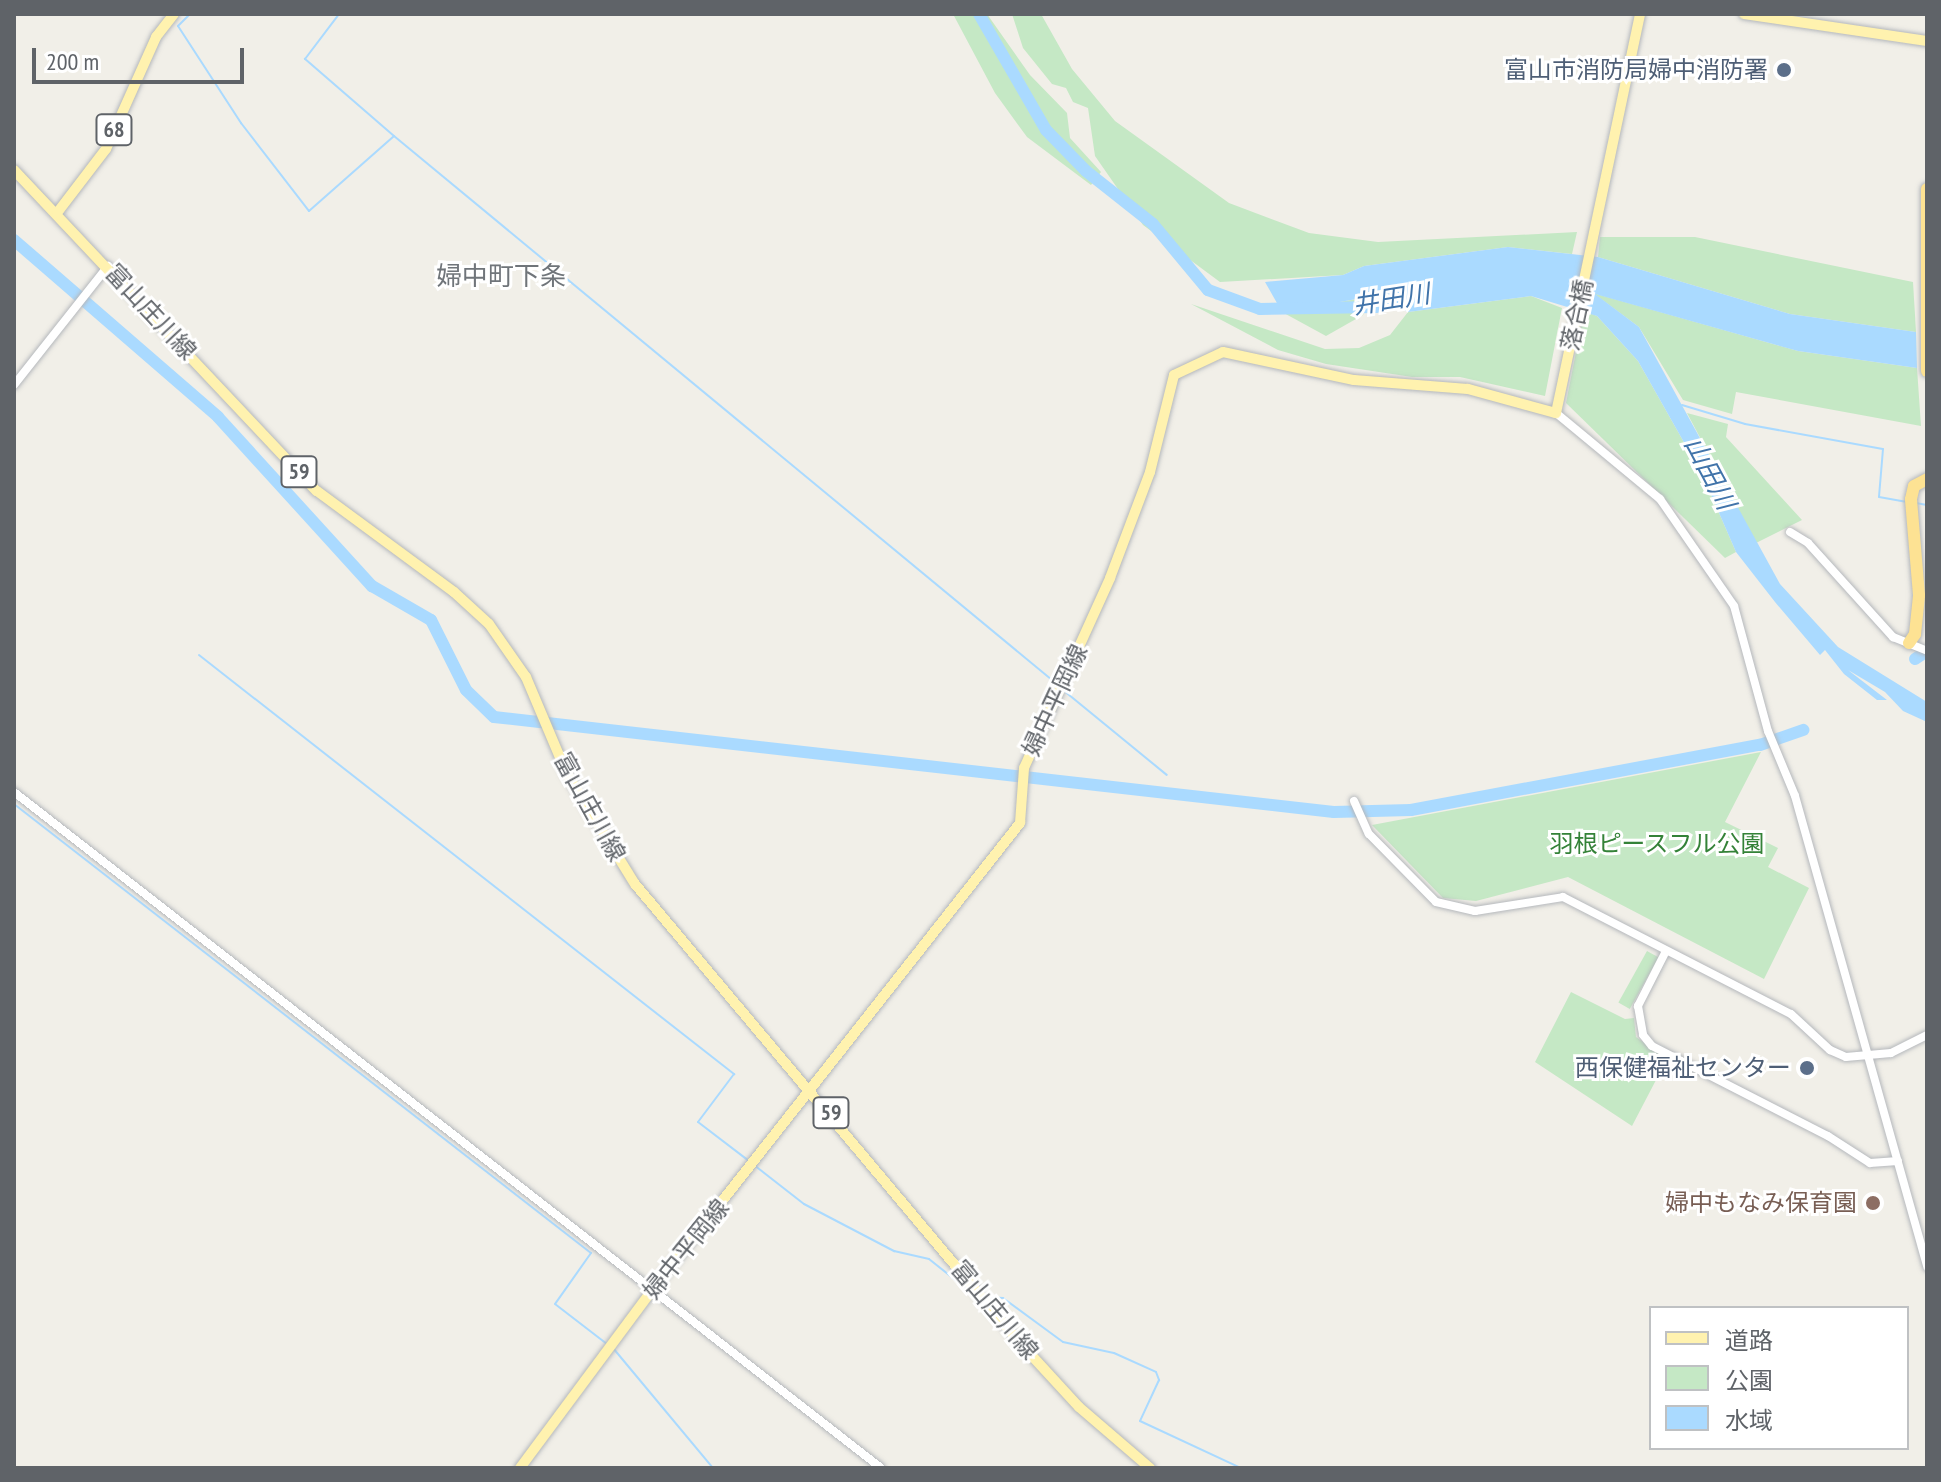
<!DOCTYPE html>
<meta charset="utf-8">
<style>
body{margin:0}
#map{position:relative;width:1941px;height:1482px;overflow:hidden;background:#f1efe8;font-family:"PT Sans Narrow","Noto Sans JP",sans-serif}
div>[style]{position:absolute}
.green>*{inset:0;background:#c5e8c5;transform-origin:0 0}
.water>*{inset:0;background:#aadaff}
.stream>*{height:2px;margin:-1px;padding:0 1px;transform-origin:1px;border-radius:1px;background:#aadaff}
.river>*{height:12px;margin:-6px;padding:0 6px;transform-origin:6px;border-radius:6px;background:#aadaff}
.roads{filter:drop-shadow(0 0 2px #b5b8bc) drop-shadow(0 0 2px #b5b8bc)}
.minor>*{height:8px;margin:-4px;padding:0 4px;transform-origin:4px;border-radius:4px;background:#fff}
.major>*{height:10px;margin:-5px;padding:0 5px;transform-origin:5px;border-radius:5px;background:#fff2af}
.highway>*{height:12px;margin:-6px;padding:0 6px;transform-origin:6px;border-radius:6px;background:#fde293}
.dots>*{width:22px;height:22px;translate:-50% -50%;box-sizing:border-box;border:4px solid #fff;border-radius:50%}
span{translate:-50% -50%;white-space:nowrap;text-align:center;line-height:1.15;-webkit-text-stroke:6px #fff;paint-order:stroke}
.shield-label span{padding:2px 6px;background:#fff;border:2px solid;border-radius:6px;-webkit-text-stroke-width:0}
.shield-label{font-size:22px;color:#5f6368;font-weight:700}
.service-label{font-size:24px;color:#4e5e75}
.right{translate:-100% -50%;text-align:right}
.street-label{font-size:24px;color:#5f6368}
.park-label{font-size:24px;color:#348238}
.education-label{font-size:24px;color:#785e54}
.neighbourhood-label{font-size:26px;color:#70757a}
.water-label{font-size:26px;color:#4174aa;font-style:italic}
.frame{position:absolute;inset:0;border:16px solid #5f6368;pointer-events:none}
.legend{position:absolute;left:1649px;top:1306px;width:260px;height:144px;box-sizing:border-box;background:#fff;border:2px solid #bfc1c3;margin:0;padding:10px 14px;list-style:none;font-size:24px;color:#5f6368}
.legend li{display:flex;align-items:center;gap:16px;height:40px}
.legend b{width:40px;border:2px solid #bfc1c3}
.scale{position:absolute;left:32px;top:48px;width:212px;height:36px;box-sizing:border-box;border:4px solid #5f6368;border-top:0;padding-left:10px;font-size:24px;line-height:28px;white-space:nowrap;color:#5f6368;-webkit-text-stroke:6px #fff;paint-order:stroke}
</style>
<div id="map">
<div class="green">
<div style="clip-path:polygon(953px 14px,987px 14px,1030px 75px,1067px 113px,1070px 138px,1101px 172px,1091px 185px,1027px 137px,995px 93px)"></div>
<div style="clip-path:polygon(1012px 14px,1041px 14px,1072px 69px,1115px 121px,1229px 203px,1309px 233px,1378px 242px,1577px 232px,1572px 254px,1508px 247px,1364px 266px,1343px 275px,1220px 282px,1143px 225px,1095px 156px,1088px 108px,1073px 102px,1066px 88px,1052px 84px,1023px 48px)"></div>
<div style="clip-path:polygon(1600px 237px,1695px 237px,1913px 282px,1916px 332px,1790px 314px,1598px 257px)"></div>
<div style="clip-path:polygon(1593px 293px,1798px 351px,1917px 368px,1921px 426px,1736px 392px,1732px 414px,1683px 400px,1639px 327px)"></div>
<div style="clip-path:polygon(1374px 296px,1363px 315px,1326px 336px,1282px 312px)"></div>
<div style="clip-path:polygon(1531px 296px,1562px 308px,1545px 396px,1460px 377px,1412px 377px,1326px 364px,1278px 350px,1191px 304px,1325px 349px,1359px 348px,1390px 335px,1408px 312px)"></div>
<div style="clip-path:polygon(1584px 311px,1597px 316px,1638px 361px,1703px 476px,1736px 552px,1725px 558px,1566px 403px)"></div>
<div style="clip-path:polygon(1687px 413px,1728px 424px,1726px 437px,1802px 520px,1756px 543px)"></div>
<div style="clip-path:polygon(1761px 752px,1725px 822px,1778px 848px,1768px 867px,1809px 888px,1764px 979px,1568px 877px,1476px 901px,1443px 898px,1372px 825px)"></div>
<div style="left:1647px;top:951px;width:13px;height:59px;rotate:29deg"></div>
<div style="clip-path:polygon(1571px 992px,1625px 1019px,1634px 1018px,1636px 1037px,1667px 1059px,1632px 1126px,1535px 1062px)"></div>
</div>
<div class="water">
<div style="clip-path:polygon(1508px 247px,1598px 257px,1790px 314px,1916px 332px,1917px 368px,1798px 351px,1595px 294px,1639px 327px,1780px 584px,1838px 647px,1927px 702px,1927px 722px,1903px 711px,1885px 692px,1848px 670px,1887px 700px,1877px 700px,1844px 674px,1825px 650px,1820px 655px,1775px 602px,1736px 552px,1703px 476px,1638px 361px,1597px 316px,1531px 296px,1408px 312px,1374px 296px,1282px 312px,1265px 282px,1343px 275px,1364px 266px)"></div>
</div>
<div class="stream">
<div style="left:190px;top:14px;width:17px;rotate:135deg"></div>
<div style="left:178px;top:26px;width:116px;rotate:57deg"></div>
<div style="left:241px;top:123px;width:111px;rotate:52.3deg"></div>
<div style="left:309px;top:211px;width:113px;rotate:-41.4deg"></div>
<div style="left:394px;top:136px;width:118px;rotate:-139.1deg"></div>
<div style="left:305px;top:59px;width:56px;rotate:-52.9deg"></div>
<div style="left:394px;top:136px;width:862px;rotate:39.58deg"></div>
<div style="left:1682px;top:405px;width:66px;rotate:16.8deg"></div>
<div style="left:1745px;top:424px;width:140px;rotate:10.3deg"></div>
<div style="left:1883px;top:449px;width:48px;rotate:94.8deg"></div>
<div style="left:1879px;top:497px;width:27px;rotate:10deg"></div>
<div style="left:1916px;top:503px;width:11px;rotate:10deg"></div>
<div style="left:199px;top:655px;width:680px;rotate:38.07deg"></div>
<div style="left:734px;top:1074px;width:60px;rotate:126.9deg"></div>
<div style="left:698px;top:1122px;width:64px;rotate:37.4deg"></div>
<div style="left:1063px;top:690px;width:134px;rotate:39.3deg"></div>
<div style="left:14px;top:804px;width:731px;rotate:37.89deg"></div>
<div style="left:591px;top:1253px;width:62px;rotate:125.2deg"></div>
<div style="left:555px;top:1304px;width:66px;rotate:37.6deg"></div>
<div style="left:754px;top:1165px;width:63px;rotate:38deg"></div>
<div style="left:804px;top:1204px;width:102px;rotate:27.6deg"></div>
<div style="left:894px;top:1251px;width:36px;rotate:13deg"></div>
<div style="left:929px;top:1259px;width:56px;rotate:38.5deg"></div>
<div style="left:986px;top:1297px;width:17px;rotate:3deg"></div>
<div style="left:1003px;top:1298px;width:74px;rotate:36.3deg"></div>
<div style="left:1063px;top:1342px;width:52px;rotate:12.2deg"></div>
<div style="left:1114px;top:1353px;width:46px;rotate:24.3deg"></div>
<div style="left:1156px;top:1372px;width:9px;rotate:69deg"></div>
<div style="left:1159px;top:1380px;width:45px;rotate:114.9deg"></div>
<div style="left:1140px;top:1421px;width:111px;rotate:25deg"></div>
<div style="left:613px;top:1348px;width:156px;rotate:50.2deg"></div>
</div>
<div class="river">
<div style="left:979px;top:14px;width:134px;rotate:60deg"></div>
<div style="left:1046px;top:130px;width:57px;rotate:45.7deg"></div>
<div style="left:1086px;top:171px;width:85px;rotate:38.3deg"></div>
<div style="left:1153px;top:224px;width:86px;rotate:50.2deg"></div>
<div style="left:1208px;top:290px;width:55px;rotate:20.1deg"></div>
<div style="left:1260px;top:309px;width:116px;rotate:-1deg"></div>
<div style="left:1376px;top:307px;width:30px;rotate:-14deg"></div>
<div style="left:14px;top:240px;width:270px;rotate:40.9deg"></div>
<div style="left:218px;top:417px;width:229px;rotate:47.7deg"></div>
<div style="left:372px;top:586px;width:68px;rotate:30deg"></div>
<div style="left:431px;top:620px;width:78px;rotate:63.4deg"></div>
<div style="left:466px;top:690px;width:39px;rotate:44deg"></div>
<div style="left:494px;top:717px;width:845px;rotate:6.45deg"></div>
<div style="left:1334px;top:812px;width:77px;rotate:-1.5deg"></div>
<div style="left:1411px;top:810px;width:355px;rotate:-10.6deg"></div>
<div style="left:1760px;top:745px;width:46px;rotate:-19.2deg"></div>
<div style="left:1915px;top:659px;width:14px;rotate:-34deg"></div>
</div>
<div class="roads">
<div class="minor">
<div style="left:14px;top:385px;width:152px;rotate:-51.7deg"></div>
<div style="left:1556px;top:413px;width:135px;rotate:39.6deg"></div>
<div style="left:1660px;top:499px;width:130px;rotate:55.3deg"></div>
<div style="left:1734px;top:606px;width:130px;rotate:74.8deg"></div>
<div style="left:1768px;top:731px;width:70px;rotate:67.4deg"></div>
<div style="left:1795px;top:796px;width:489px;rotate:74.3deg"></div>
<div style="left:1790px;top:532px;width:21px;rotate:31deg"></div>
<div style="left:1808px;top:543px;width:127px;rotate:47.9deg"></div>
<div style="left:1893px;top:637px;width:37px;rotate:22deg"></div>
<div style="left:14px;top:792px;width:1099px;rotate:37.94deg"></div>
<div style="left:1354px;top:801px;width:36px;rotate:66deg"></div>
<div style="left:1369px;top:834px;width:95px;rotate:45.4deg"></div>
<div style="left:1436px;top:902px;width:40px;rotate:13deg"></div>
<div style="left:1475px;top:911px;width:89px;rotate:-9deg"></div>
<div style="left:1563px;top:897px;width:256px;rotate:27.2deg"></div>
<div style="left:1791px;top:1014px;width:53px;rotate:42.7deg"></div>
<div style="left:1830px;top:1050px;width:17px;rotate:24deg"></div>
<div style="left:1846px;top:1057px;width:45px;rotate:-5.1deg"></div>
<div style="left:1891px;top:1053px;width:40px;rotate:-26.6deg"></div>
<div style="left:1666px;top:951px;width:62px;rotate:117deg"></div>
<div style="left:1638px;top:1006px;width:29px;rotate:80deg"></div>
<div style="left:1643px;top:1035px;width:14px;rotate:51deg"></div>
<div style="left:1652px;top:1046px;width:198px;rotate:27.1deg"></div>
<div style="left:1828px;top:1136px;width:50px;rotate:32.7deg"></div>
<div style="left:1870px;top:1163px;width:28px;rotate:-4deg"></div>
</div>
<div class="major">
<div style="left:1744px;top:14px;width:185px;rotate:8.4deg"></div>
<div style="left:14px;top:170px;width:441px;rotate:46.7deg"></div>
<div style="left:317px;top:491px;width:170px;rotate:36.4deg"></div>
<div style="left:454px;top:592px;width:47px;rotate:42.4deg"></div>
<div style="left:489px;top:624px;width:65px;rotate:55.1deg"></div>
<div style="left:526px;top:677px;width:105px;rotate:67.1deg"></div>
<div style="left:567px;top:774px;width:129px;rotate:58.3deg"></div>
<div style="left:635px;top:884px;width:602px;rotate:49.99deg"></div>
<div style="left:1022px;top:1345px;width:84px;rotate:47.4deg"></div>
<div style="left:1079px;top:1407px;width:94px;rotate:40.7deg"></div>
<div style="left:57px;top:213px;width:81px;rotate:-52.6deg"></div>
<div style="left:106px;top:149px;width:123px;rotate:-65.9deg"></div>
<div style="left:156px;top:37px;width:29px;rotate:-52deg"></div>
<div style="left:520px;top:1468px;width:222px;rotate:-53.4deg"></div>
<div style="left:652px;top:1290px;width:595px;rotate:-51.76deg"></div>
<div style="left:1020px;top:823px;width:55px;rotate:-85.8deg"></div>
<div style="left:1024px;top:768px;width:209px;rotate:-65.6deg"></div>
<div style="left:1110px;top:578px;width:113px;rotate:-69.3deg"></div>
<div style="left:1150px;top:472px;width:100px;rotate:-76.1deg"></div>
<div style="left:1174px;top:375px;width:54px;rotate:-25.1deg"></div>
<div style="left:1223px;top:352px;width:134px;rotate:12.1deg"></div>
<div style="left:1354px;top:380px;width:114px;rotate:4.5deg"></div>
<div style="left:1468px;top:389px;width:91px;rotate:15.3deg"></div>
<div style="left:1556px;top:413px;width:408px;rotate:-78.1deg"></div>
</div>
<div class="highway">
<div style="left:1927px;top:189px;width:182px;rotate:90deg"></div>
<div style="left:1909px;top:643px;width:11px;rotate:-56deg"></div>
<div style="left:1915px;top:634px;width:39px;rotate:-84deg"></div>
<div style="left:1919px;top:595px;width:96px;rotate:-94.8deg"></div>
<div style="left:1911px;top:499px;width:13px;rotate:-77deg"></div>
<div style="left:1914px;top:486px;width:15px;rotate:-28deg"></div>
</div>
</div>
<div class="dots">
<div style="left:1784px;top:70px;background:#5c6f8a"></div>
<div style="left:1807px;top:1068px;background:#5c6f8a"></div>
<div style="left:1873px;top:1203px;background:#8d6e63"></div>
</div>
<div class="shield-label">
<span style="left:114px;top:130px">68</span>
<span style="left:299px;top:472px">59</span>
<span style="left:831px;top:1113px">59</span>
</div>
<div class="service-label">
<span class="right" style="left:1768px;top:70px">富山市消防局婦中消防署</span>
<span class="right" style="left:1791px;top:1068px">西保健福祉センター</span>
</div>
<div class="street-label">
<span style="left:151px;top:312px;rotate:47deg">富山庄川線</span>
<span style="left:1577px;top:315px;rotate:-78deg">落合橋</span>
<span style="left:1055px;top:700px;rotate:-65deg">婦中平岡線</span>
<span style="left:590px;top:807px;rotate:61deg">富山庄川線</span>
<span style="left:686px;top:1249px;rotate:-51deg">婦中平岡線</span>
<span style="left:995px;top:1310px;rotate:50deg">富山庄川線</span>
</div>
<div class="park-label">
<span style="left:1657px;top:844px">羽根ピースフル公園</span>
</div>
<div class="education-label">
<span class="right" style="left:1857px;top:1203px">婦中もなみ保育園</span>
</div>
<div class="neighbourhood-label">
<span style="left:501px;top:276px">婦中町下条</span>
</div>
<div class="water-label">
<span style="left:1391px;top:299px;rotate:-9deg">井田川</span>
<span style="left:1710px;top:473px;rotate:62deg">山田川</span>
</div>
<div class="frame"></div>
<ul class="legend">
<li><b style="height:10px;background:#fff2af"></b>道路</li>
<li><b style="height:22px;background:#c5e8c5"></b>公園</li>
<li><b style="height:22px;background:#aadaff"></b>水域</li>
</ul>
<div class="scale">200 m</div>
</div>
